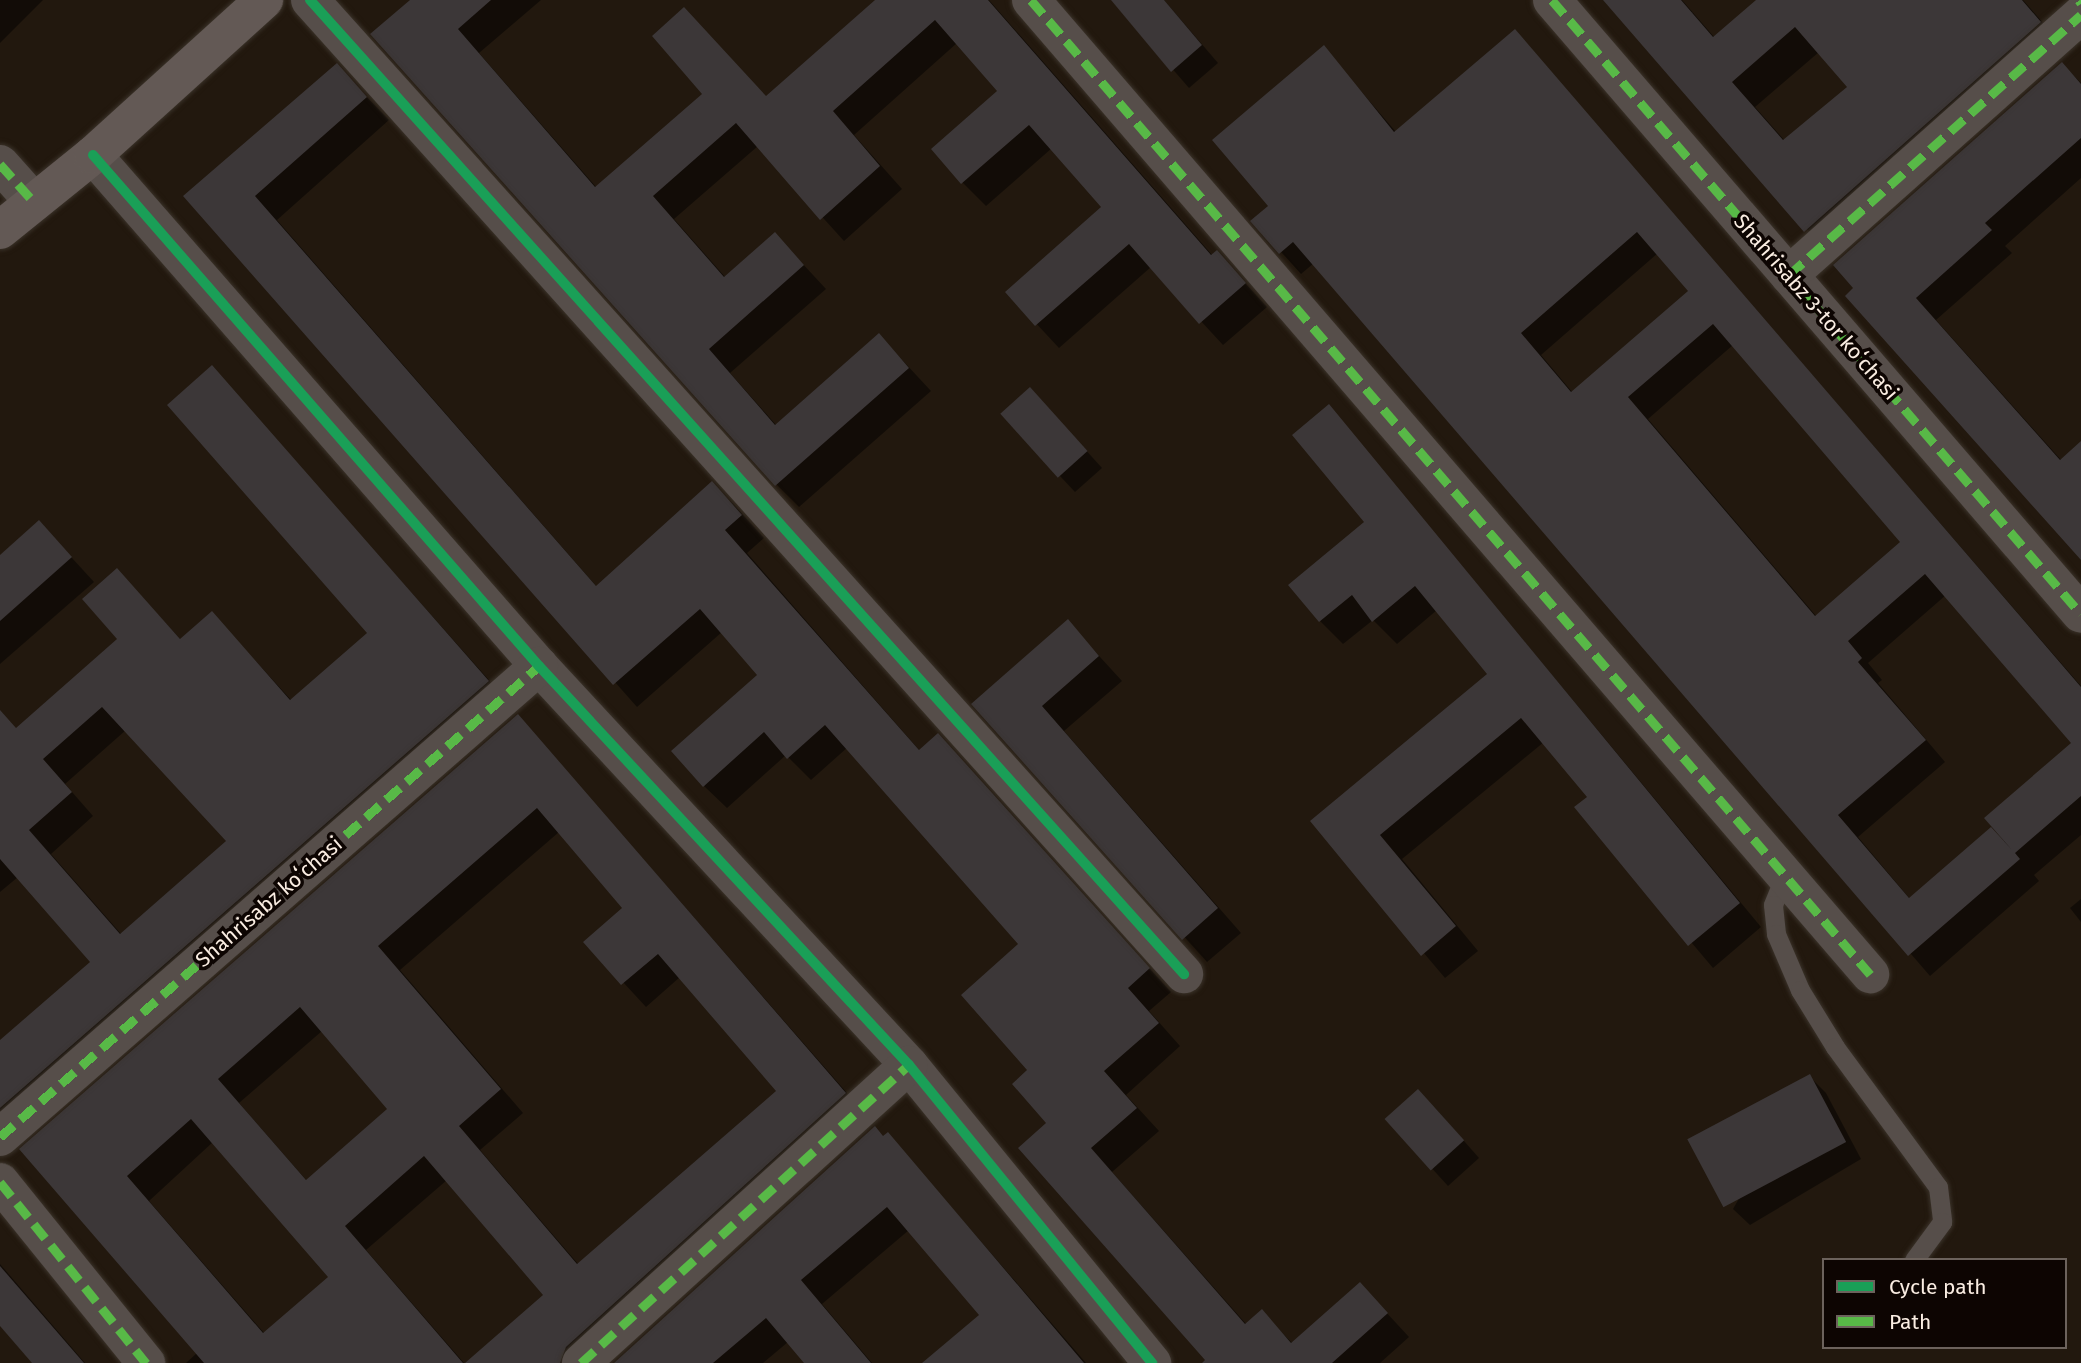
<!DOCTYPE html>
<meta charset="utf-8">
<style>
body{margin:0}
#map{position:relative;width:2081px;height:1363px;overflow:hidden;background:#22180e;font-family:"Fira Sans",sans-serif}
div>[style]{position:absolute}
.shadow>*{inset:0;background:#0007}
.building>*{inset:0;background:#3c3738;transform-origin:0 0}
.roads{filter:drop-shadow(0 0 2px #3a3229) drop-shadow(0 0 2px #3a3229)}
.lane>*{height:19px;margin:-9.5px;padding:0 9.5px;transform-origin:9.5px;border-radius:9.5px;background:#564e4a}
.street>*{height:38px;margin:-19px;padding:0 19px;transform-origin:19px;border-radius:19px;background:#564e4a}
.secondary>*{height:38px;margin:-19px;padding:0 19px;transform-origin:19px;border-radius:19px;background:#635955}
.quiet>*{height:9px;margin-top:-4.5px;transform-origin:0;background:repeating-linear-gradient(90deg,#58b947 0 18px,transparent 0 27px)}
.cycleway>*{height:10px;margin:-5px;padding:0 5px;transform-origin:5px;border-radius:5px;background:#1a9f57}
span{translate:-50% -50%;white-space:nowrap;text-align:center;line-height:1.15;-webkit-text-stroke:7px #0d0502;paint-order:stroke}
.street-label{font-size:21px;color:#faede2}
.legend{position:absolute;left:1822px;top:1258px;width:245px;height:91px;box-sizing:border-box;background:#0d0502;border:2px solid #6c625c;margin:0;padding:9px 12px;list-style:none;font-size:21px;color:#faede2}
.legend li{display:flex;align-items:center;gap:14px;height:35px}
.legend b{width:35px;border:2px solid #6c625c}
</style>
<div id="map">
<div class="shadow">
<div style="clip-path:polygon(0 0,43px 0,0 43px)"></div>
<div style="clip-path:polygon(412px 0,541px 0,479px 53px,597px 188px,767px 97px,877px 0,989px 0,1213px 256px,1217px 252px,1267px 307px,1223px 345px,1151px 267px,1059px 348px,1008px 293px,1104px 208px,1052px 148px,986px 206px,963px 183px,933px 149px,999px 91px,957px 43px,854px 135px,902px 189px,844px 241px,758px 146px,674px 219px,726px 278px,775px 234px,826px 289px,730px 373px,777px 426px,879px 335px,931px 391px,799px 507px,776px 484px)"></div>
<div style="clip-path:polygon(1139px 0,1164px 0,1218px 63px,1189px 88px,1124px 13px)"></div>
<div style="clip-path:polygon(evenodd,1605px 0,1682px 0,1715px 38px,1758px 0,2023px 0,2064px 47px,1830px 255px,1605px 0,1819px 52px,1850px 87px,1785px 141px,1755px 107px,1819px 52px)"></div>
<div style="clip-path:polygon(evenodd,1515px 32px,2081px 686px,2081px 835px,2034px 875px,2039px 881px,1930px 976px,1314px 263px,1301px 274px,1253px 221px,1271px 206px,1324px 48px,1396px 132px,1515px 32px,1658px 253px,1690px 291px,1573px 393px,1541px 355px,1658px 253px,1515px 32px,1733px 345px,1903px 542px,1817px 617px,1648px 419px,1733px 345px,1515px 32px,1946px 595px,2073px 743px,2005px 840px,1910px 899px,1858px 837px,1945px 762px,1878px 683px,1882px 680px,1868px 663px,1946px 595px)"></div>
<div style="clip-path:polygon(2062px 64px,2081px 83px,2081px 178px,2005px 246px,2012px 253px,1936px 320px,2062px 461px,2081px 444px,2081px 558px,1847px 296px)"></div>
<div style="clip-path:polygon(337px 66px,389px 120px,277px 220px,597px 587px,712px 484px,735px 506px,764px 538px,747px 553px,920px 751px,938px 735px,1171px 992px,1149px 1011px,1180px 1046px,1126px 1095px,1159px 1131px,1112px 1172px,1247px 1325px,1262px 1312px,1293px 1344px,1360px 1284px,1409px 1337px,1380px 1363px,1209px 1363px,1049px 1123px,1030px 1070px,1020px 944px,848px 747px,811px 780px,786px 755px,727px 808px,704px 786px,760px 675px,722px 632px,637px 707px,185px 196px)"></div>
<div style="clip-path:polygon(evenodd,212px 368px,511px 705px,0 1153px,0 1043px,92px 962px,18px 877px,0 892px,0 744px,119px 640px,117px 570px,181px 640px,212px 613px,292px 701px,369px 633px,212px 368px,126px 730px,228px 841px,122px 935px,51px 854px,93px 816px,65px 784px,126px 730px)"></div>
<div style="clip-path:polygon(1045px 405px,1102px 468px,1075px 492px,1002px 414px)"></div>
<div style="clip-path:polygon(1329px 406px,1761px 927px,1713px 968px,1577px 807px,1589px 797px,1544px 742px,1402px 859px,1478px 951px,1445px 978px,1312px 821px,1489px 674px,1437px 610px,1397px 644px,1373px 620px,1343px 644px,1320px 621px,1367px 522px)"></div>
<div style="clip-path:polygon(39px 522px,94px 582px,0 664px,0 557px)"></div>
<div style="clip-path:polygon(1068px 622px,1122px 681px,1064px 731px,1241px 933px,1207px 962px,974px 704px)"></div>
<div style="clip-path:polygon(evenodd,518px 716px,868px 1117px,597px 1363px,467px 1363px,546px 1295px,447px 1180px,366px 1250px,464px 1363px,186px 1363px,197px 1353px,22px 1150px,518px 716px,559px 832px,625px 908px,586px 942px,646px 1007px,680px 977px,779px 1091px,579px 1265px,480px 1150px,523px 1113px,400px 970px,559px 832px,518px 716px,322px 1031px,390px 1109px,307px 1181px,239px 1103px,322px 1031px,518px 716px,213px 1142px,330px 1278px,265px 1334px,149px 1201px,213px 1142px)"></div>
<div style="clip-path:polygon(2081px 899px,2081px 922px,2070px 908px)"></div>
<div style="clip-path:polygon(1809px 1076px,1826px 1093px,1861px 1159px,1750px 1225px,1733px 1209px)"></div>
<div style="clip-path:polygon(1435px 1108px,1479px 1158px,1448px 1186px,1387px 1119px)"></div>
<div style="clip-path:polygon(888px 1134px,1086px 1363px,924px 1363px,981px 1315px,909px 1230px,822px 1304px,872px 1363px,806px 1363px,788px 1342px,763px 1363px,616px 1363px)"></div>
<div style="clip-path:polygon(0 1264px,85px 1363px,34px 1363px,0 1323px)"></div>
</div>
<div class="building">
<div style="clip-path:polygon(410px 0,491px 0,458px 29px,595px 187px,702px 94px,652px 36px,684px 7px,766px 96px,875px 0,988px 0,1211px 255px,1217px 250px,1246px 283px,1199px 324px,1129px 244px,1035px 326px,1005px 292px,1101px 207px,1029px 125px,961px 184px,931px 149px,997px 91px,935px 20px,833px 111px,880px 166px,820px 220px,736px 123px,653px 196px,724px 277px,775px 232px,804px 265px,709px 349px,775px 425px,879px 333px,909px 368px,775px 486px,370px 34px)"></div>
<div style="clip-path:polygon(1111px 0,1164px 0,1202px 45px,1171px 72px)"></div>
<div style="clip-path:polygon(evenodd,1603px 0,1681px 0,1713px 37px,1756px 0,2022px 0,2041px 22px,1804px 232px,1603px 0,1795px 27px,1847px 87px,1783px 140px,1732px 82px,1795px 27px)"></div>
<div style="clip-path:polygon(evenodd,1515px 29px,2081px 687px,2081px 796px,2015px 853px,2020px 859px,1908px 956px,1293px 242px,1279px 254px,1250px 221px,1268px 206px,1212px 140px,1324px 45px,1394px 132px,1515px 29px,1637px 232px,1688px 291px,1571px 392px,1521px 333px,1637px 232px,1515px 29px,1713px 324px,1900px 542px,1815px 616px,1628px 397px,1713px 324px,1515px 29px,1925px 574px,2071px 743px,1984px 818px,2012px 850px,1991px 827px,1909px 898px,1838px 815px,1926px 740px,1858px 662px,1862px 658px,1848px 641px,1925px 574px)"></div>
<div style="clip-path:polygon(2062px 62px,2081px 84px,2081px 138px,1985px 223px,1992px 230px,1916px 298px,2060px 460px,2081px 441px,2081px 560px,1845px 296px,1853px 288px,1833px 265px)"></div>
<div style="clip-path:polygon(337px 63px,367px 97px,255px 196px,596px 586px,712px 481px,742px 515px,725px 530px,919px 750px,938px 733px,1150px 968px,1128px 988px,1159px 1023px,1104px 1071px,1137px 1108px,1091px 1148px,1245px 1324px,1262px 1309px,1291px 1343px,1360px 1282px,1388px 1313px,1332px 1363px,1202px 1363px,1205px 1360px,1018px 1148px,1046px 1123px,1012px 1084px,1027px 1070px,961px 995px,1018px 944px,825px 725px,787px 759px,764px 732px,703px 787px,671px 751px,757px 675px,700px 609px,613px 685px,183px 196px)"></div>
<div style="clip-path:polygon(evenodd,212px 365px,489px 681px,0 1108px,0 1040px,90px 962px,0 859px,0 710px,16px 728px,117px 639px,82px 599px,117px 568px,180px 639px,212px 611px,290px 700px,367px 633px,167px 405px,212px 365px,102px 707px,226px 841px,120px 934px,29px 830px,72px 792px,43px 759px,102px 707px)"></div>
<div style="left:1030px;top:387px;width:86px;height:40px;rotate:48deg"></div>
<div style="clip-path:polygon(1329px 404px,1740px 903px,1688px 946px,1574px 807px,1587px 797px,1521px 718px,1380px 835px,1456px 926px,1421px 956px,1310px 821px,1487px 674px,1415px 586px,1372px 622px,1352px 595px,1319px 622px,1288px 585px,1364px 522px,1292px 435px)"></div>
<div style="clip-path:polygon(39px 520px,72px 557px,0 621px,0 555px)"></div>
<div style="clip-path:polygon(1068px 619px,1099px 656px,1042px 706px,1218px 908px,1182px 940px,971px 704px)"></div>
<div style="clip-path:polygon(evenodd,518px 714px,846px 1093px,566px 1347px,560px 1363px,465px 1363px,543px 1295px,424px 1156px,345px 1226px,463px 1363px,204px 1363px,19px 1149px,518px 714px,537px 808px,622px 908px,583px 942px,621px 985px,658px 954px,776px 1091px,577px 1264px,459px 1126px,501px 1089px,378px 946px,537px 808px,518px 714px,300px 1007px,387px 1109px,306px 1180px,218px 1079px,300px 1007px,518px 714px,191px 1119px,328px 1277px,263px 1333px,127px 1176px,191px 1119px)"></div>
<div style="left:1810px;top:1074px;width:77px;height:139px;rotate:62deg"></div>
<div style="left:1418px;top:1089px;width:69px;height:45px;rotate:48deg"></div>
<div style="clip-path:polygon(875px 1126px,883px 1136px,888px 1132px,1084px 1363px,922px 1363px,979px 1315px,887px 1207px,801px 1280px,871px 1363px,804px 1363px,766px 1318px,713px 1363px,614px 1363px)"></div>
<div style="clip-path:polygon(0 1266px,84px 1363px,32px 1363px,0 1326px)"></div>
</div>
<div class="roads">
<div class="lane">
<div style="left:1785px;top:875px;width:32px;rotate:112deg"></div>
<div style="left:1773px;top:905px;width:29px;rotate:84deg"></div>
<div style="left:1776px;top:934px;width:61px;rotate:66.8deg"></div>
<div style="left:1800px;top:990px;width:67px;rotate:58.4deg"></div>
<div style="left:1835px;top:1047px;width:174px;rotate:53.7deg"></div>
<div style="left:1938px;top:1187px;width:35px;rotate:83deg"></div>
<div style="left:1942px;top:1222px;width:47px;rotate:126.4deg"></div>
</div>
<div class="street">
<div style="left:310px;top:0;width:1309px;rotate:48.1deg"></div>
<div style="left:1031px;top:0;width:1286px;rotate:49.26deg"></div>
<div style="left:1552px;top:0;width:810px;rotate:49.25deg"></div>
<div style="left:93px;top:155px;width:678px;rotate:48.89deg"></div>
<div style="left:539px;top:666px;width:544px;rotate:47.16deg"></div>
<div style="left:909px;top:1065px;width:385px;rotate:50.8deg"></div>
<div style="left:0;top:164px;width:51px;rotate:48.2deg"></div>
<div style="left:1789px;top:275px;width:391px;rotate:-41.7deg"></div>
<div style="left:0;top:1137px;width:716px;rotate:-41.15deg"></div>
<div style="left:0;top:1182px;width:233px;rotate:51.1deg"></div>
<div style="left:581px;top:1363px;width:443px;rotate:-42.3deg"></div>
</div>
<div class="secondary">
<div style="left:0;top:230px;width:119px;rotate:-38.9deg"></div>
<div style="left:93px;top:155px;width:231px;rotate:-42.2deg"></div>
</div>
</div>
<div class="quiet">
<div style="left:1031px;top:0;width:1286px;rotate:49.26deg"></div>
<div style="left:1552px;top:0;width:810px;rotate:49.25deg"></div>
<div style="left:2079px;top:0;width:4px;rotate:56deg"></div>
<div style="left:0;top:164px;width:51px;rotate:48.2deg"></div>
<div style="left:1789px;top:275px;width:391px;rotate:-41.7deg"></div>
<div style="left:0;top:1137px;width:716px;rotate:-41.15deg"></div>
<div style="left:0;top:1182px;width:233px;rotate:51.1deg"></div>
<div style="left:581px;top:1363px;width:443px;rotate:-42.3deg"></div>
</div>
<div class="cycleway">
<div style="left:310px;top:0;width:1309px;rotate:48.1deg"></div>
<div style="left:93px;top:155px;width:678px;rotate:48.89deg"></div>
<div style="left:539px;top:666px;width:544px;rotate:47.16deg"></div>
<div style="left:909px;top:1065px;width:385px;rotate:50.8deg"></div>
</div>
<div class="street-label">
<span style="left:1816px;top:307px;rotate:49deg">Shahrisabz 3-tor koʻchasi</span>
<span style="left:269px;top:902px;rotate:-41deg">Shahrisabz koʻchasi</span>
</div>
<ul class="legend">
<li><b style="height:9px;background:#1a9f57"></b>Cycle path</li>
<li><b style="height:9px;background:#58b947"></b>Path</li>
</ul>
</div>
